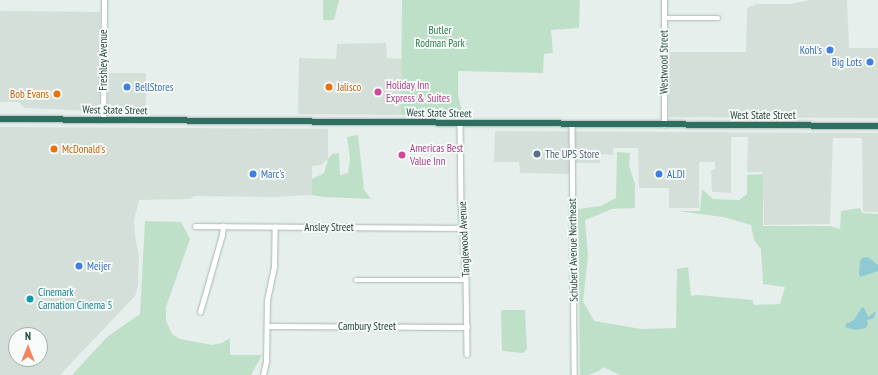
<!DOCTYPE html>
<style>
body{margin:0}
#map{position:relative;width:878px;height:375px;overflow:hidden;background:#e6efeb;font-family:"PT Sans Narrow",sans-serif}
div>[style]{position:absolute}
.built>*{inset:0;background:#d4dfda}
.green>*{inset:0;background:#bfe0c8}
.water>*{inset:0;background:#8ec9d4}
.roads{filter:drop-shadow(0 0 1px #a8b8b2) drop-shadow(0 0 1px #a8b8b2)}
.minor>*{height:4.5px;margin:-2.25px;padding:0 2.25px;transform-origin:2.25px;border-radius:2.25px;background:#fff}
.highway>*{height:6px;margin:-3px;padding:0 3px;transform-origin:3px;border-radius:3px;background:#2f6f62}
.dots>*{width:11px;height:11px;translate:-50% -50%;box-sizing:border-box;border:2px solid #f7fbf9;border-radius:50%}
span{translate:-50% -50%;white-space:nowrap;text-align:center;line-height:1.15;-webkit-text-stroke:3.5px #f7fbf9;paint-order:stroke}
.park-label{font-size:11px;color:#2d7a4b}
.shop-label{font-size:11px;color:#366cbe}
.right{translate:-100% -50%;text-align:right}
.left{translate:0 -50%;text-align:left}
.street-label{font-size:11px;color:#24423a}
.hotel-label{font-size:11px;color:#b23c85}
.food-label{font-size:11px;color:#c56008}
.service-label{font-size:11px;color:#4e5e75}
.culture-label{font-size:11px;color:#0d838f}
.north{position:absolute;left:8px;top:327px;width:40px;height:40px;box-sizing:border-box;background:#f7fbf9;border:1px solid #a3b1ad;border-radius:50%;rotate:0deg;font-size:11px;font-weight:700;line-height:16px;text-align:center;color:#24423a}
.north::after{content:'';display:block;margin:auto;width:14px;height:18px;background:#f4845f;clip-path:polygon(50% 0,100% 100%,50% 72%,0 100%)}
</style>
<div id="map">
<div class="built">
<div style="clip-path:polygon(809px 0,847px 0,849px 48px,878px 48px,878px 118px,669px 117px,668px 52px,746px 52px,747px 8px,757px 4px,791px 4px)"></div>
<div style="clip-path:polygon(0 11px,100px 12px,100px 92px,99px 105px,96px 109px,91px 111px,25px 108px,18px 102px,0 102px)"></div>
<div style="clip-path:polygon(386px 43px,387px 58px,402px 59px,401px 115px,298px 114px,299px 58px,336px 59px,337px 44px)"></div>
<div style="clip-path:polygon(108px 73px,146px 73px,146px 112px,110px 111px,108px 107px)"></div>
<div style="clip-path:polygon(evenodd,0 127px,328px 129px,328px 159px,321px 165px,312px 166px,312px 195px,275px 197px,194px 196px,190px 199px,139px 200px,134px 220px,135px 236px,139px 256px,138px 286px,135px 296px,60px 375px,0 375px,0 127px,16px 335px,40px 335px,40px 359px,16px 359px,16px 335px)"></div>
<div style="clip-path:polygon(495px 131px,878px 133px,878px 212px,863px 212px,862px 138px,833px 138px,830px 224px,764px 225px,763px 172px,747px 172px,748px 137px,731px 137px,731px 193px,712px 192px,711px 170px,715px 169px,715px 162px,699px 162px,699px 208px,669px 208px,669px 188px,639px 188px,638px 148px,613px 148px,613px 155px,600px 154px,600px 163px,570px 163px,569px 174px,520px 173px,519px 162px,494px 162px)"></div>
</div>
<div class="green">
<div style="clip-path:polygon(323px 0,339px 0,334px 20px,323px 20px)"></div>
<div style="clip-path:polygon(402px 0,580px 0,579px 28px,551px 30px,553px 53px,544px 54px,543px 73px,458px 71px,458px 95px,463px 115px,401px 115px)"></div>
<div style="clip-path:polygon(358px 135px,364px 190px,371px 199px,324px 197px,312px 195px,312px 179px,324px 173px,328px 159px,332px 154px,339px 153px,340px 175px,348px 173px,350px 159px,347px 137px)"></div>
<div style="clip-path:polygon(617px 152px,630px 153px,629px 166px,635px 184px,635px 208px,612px 209px,585px 220px,588px 256px,583px 301px,594px 321px,641px 329px,676px 328px,677px 269px,688px 267px,691px 296px,698px 295px,753px 300px,754px 305px,780px 304px,785px 287px,763px 284px,761px 249px,754px 240px,751px 225px,723px 217px,677px 211px,700px 211px,702px 189px,713px 199px,739px 200px,747px 194px,747px 175px,763px 174px,763px 226px,830px 226px,840px 229px,841px 211px,860px 208px,862px 213px,878px 214px,878px 375px,620px 375px,603px 367px,599px 371px,588px 375px,580px 375px,578px 209px,601px 206px,616px 198px)"></div>
<div style="clip-path:polygon(145px 221px,181px 222px,190px 239px,166px 307px,166px 321px,172px 334px,180px 339px,212px 345px,222px 343px,230px 338px,230px 355px,262px 355px,251px 375px,72px 375px,107px 337px,140px 314px)"></div>
<div style="clip-path:polygon(501px 310px,525px 310px,527px 349px,523px 353px,502px 351px)"></div>
</div>
<div class="water">
<div style="clip-path:polygon(868px 257px,878px 265px,878px 271px,860px 277px,859px 273px,860px 261px,862px 258px)"></div>
<div style="clip-path:polygon(862px 307px,864px 308px,868px 317px,876px 311px,874px 318px,867px 320px,868px 324px,866px 328px,855px 330px,845px 327px,846px 324px,854px 320px)"></div>
</div>
<div class="roads">
<div class="minor">
<div style="left:664px;top:18px;width:54px"></div>
<div style="left:103px;top:120px;width:120px;rotate:-89.5deg"></div>
<div style="left:460px;top:123px;width:78px;rotate:89.3deg"></div>
<div style="left:461px;top:201px;width:79px;rotate:86.4deg"></div>
<div style="left:466px;top:280px;width:74px;rotate:89.2deg"></div>
<div style="left:572px;top:124px;width:251px;rotate:89.5deg"></div>
<div style="left:664px;top:125px;width:125px;rotate:-90deg"></div>
<div style="left:195px;top:226px;width:268px;rotate:0.4deg"></div>
<div style="left:356px;top:280px;width:110px"></div>
<div style="left:200px;top:312px;width:80px;rotate:-74.1deg"></div>
<div style="left:222px;top:235px;width:9px;rotate:-84deg"></div>
<div style="left:267px;top:326px;width:200px;rotate:0.3deg"></div>
<div style="left:263px;top:375px;width:13px;rotate:-77deg"></div>
<div style="left:266px;top:362px;width:62px;rotate:-89.1deg"></div>
<div style="left:267px;top:300px;width:35px;rotate:-78deg"></div>
<div style="left:274px;top:266px;width:39px;rotate:-89deg"></div>
</div>
<div class="highway">
<div style="left:0;top:119px;width:878px;rotate:0.46deg"></div>
</div>
</div>
<div class="dots">
<div style="left:830px;top:50px;background:#3f7fe0"></div>
<div style="left:870px;top:62px;background:#3f7fe0"></div>
<div style="left:127px;top:87px;background:#3f7fe0"></div>
<div style="left:329px;top:87px;background:#e8710a"></div>
<div style="left:378px;top:92px;background:#d1479c"></div>
<div style="left:57px;top:94px;background:#e8710a"></div>
<div style="left:54px;top:149px;background:#e8710a"></div>
<div style="left:537px;top:154px;background:#5c6f8a"></div>
<div style="left:402px;top:155px;background:#d1479c"></div>
<div style="left:253px;top:174px;background:#3f7fe0"></div>
<div style="left:659px;top:174px;background:#3f7fe0"></div>
<div style="left:79px;top:266px;background:#3f7fe0"></div>
<div style="left:30px;top:299px;background:#0f9aa8"></div>
</div>
<div class="park-label">
<span style="left:440px;top:37px">Butler<br>Rodman Park</span>
</div>
<div class="shop-label">
<span class="right" style="left:822px;top:50px">Kohl's</span>
<span class="right" style="left:862px;top:62px">Big Lots</span>
<span class="left" style="left:135px;top:87px">BellStores</span>
<span class="left" style="left:261px;top:174px">Marc's</span>
<span class="left" style="left:667px;top:174px">ALDI</span>
<span class="left" style="left:87px;top:266px">Meijer</span>
</div>
<div class="street-label">
<span style="left:103px;top:60px;rotate:-90deg">Freshley Avenue</span>
<span style="left:664px;top:62px;rotate:-90deg">Westwood Street</span>
<span style="left:115px;top:110px;rotate:1deg">West State Street</span>
<span style="left:439px;top:113px;rotate:1deg">West State Street</span>
<span style="left:763px;top:115px">West State Street</span>
<span style="left:329px;top:227px">Ansley Street</span>
<span style="left:464px;top:239px;rotate:-93deg">Tanglewood Avenue</span>
<span style="left:573px;top:250px;rotate:-91deg">Schubert Avenue Northeast</span>
<span style="left:367px;top:326px">Cambury Street</span>
</div>
<div class="hotel-label">
<span class="left" style="left:386px;top:92px">Holiday Inn<br>Express &amp; Suites</span>
<span class="left" style="left:410px;top:155px">Americas Best<br>Value Inn</span>
</div>
<div class="food-label">
<span class="left" style="left:337px;top:87px">Jalisco</span>
<span class="right" style="left:49px;top:94px">Bob Evans</span>
<span class="left" style="left:62px;top:149px">McDonald's</span>
</div>
<div class="service-label">
<span class="left" style="left:545px;top:154px">The UPS Store</span>
</div>
<div class="culture-label">
<span class="left" style="left:38px;top:299px">Cinemark<br>Carnation Cinema 5</span>
</div>
<div class="north">N</div>
</div>
